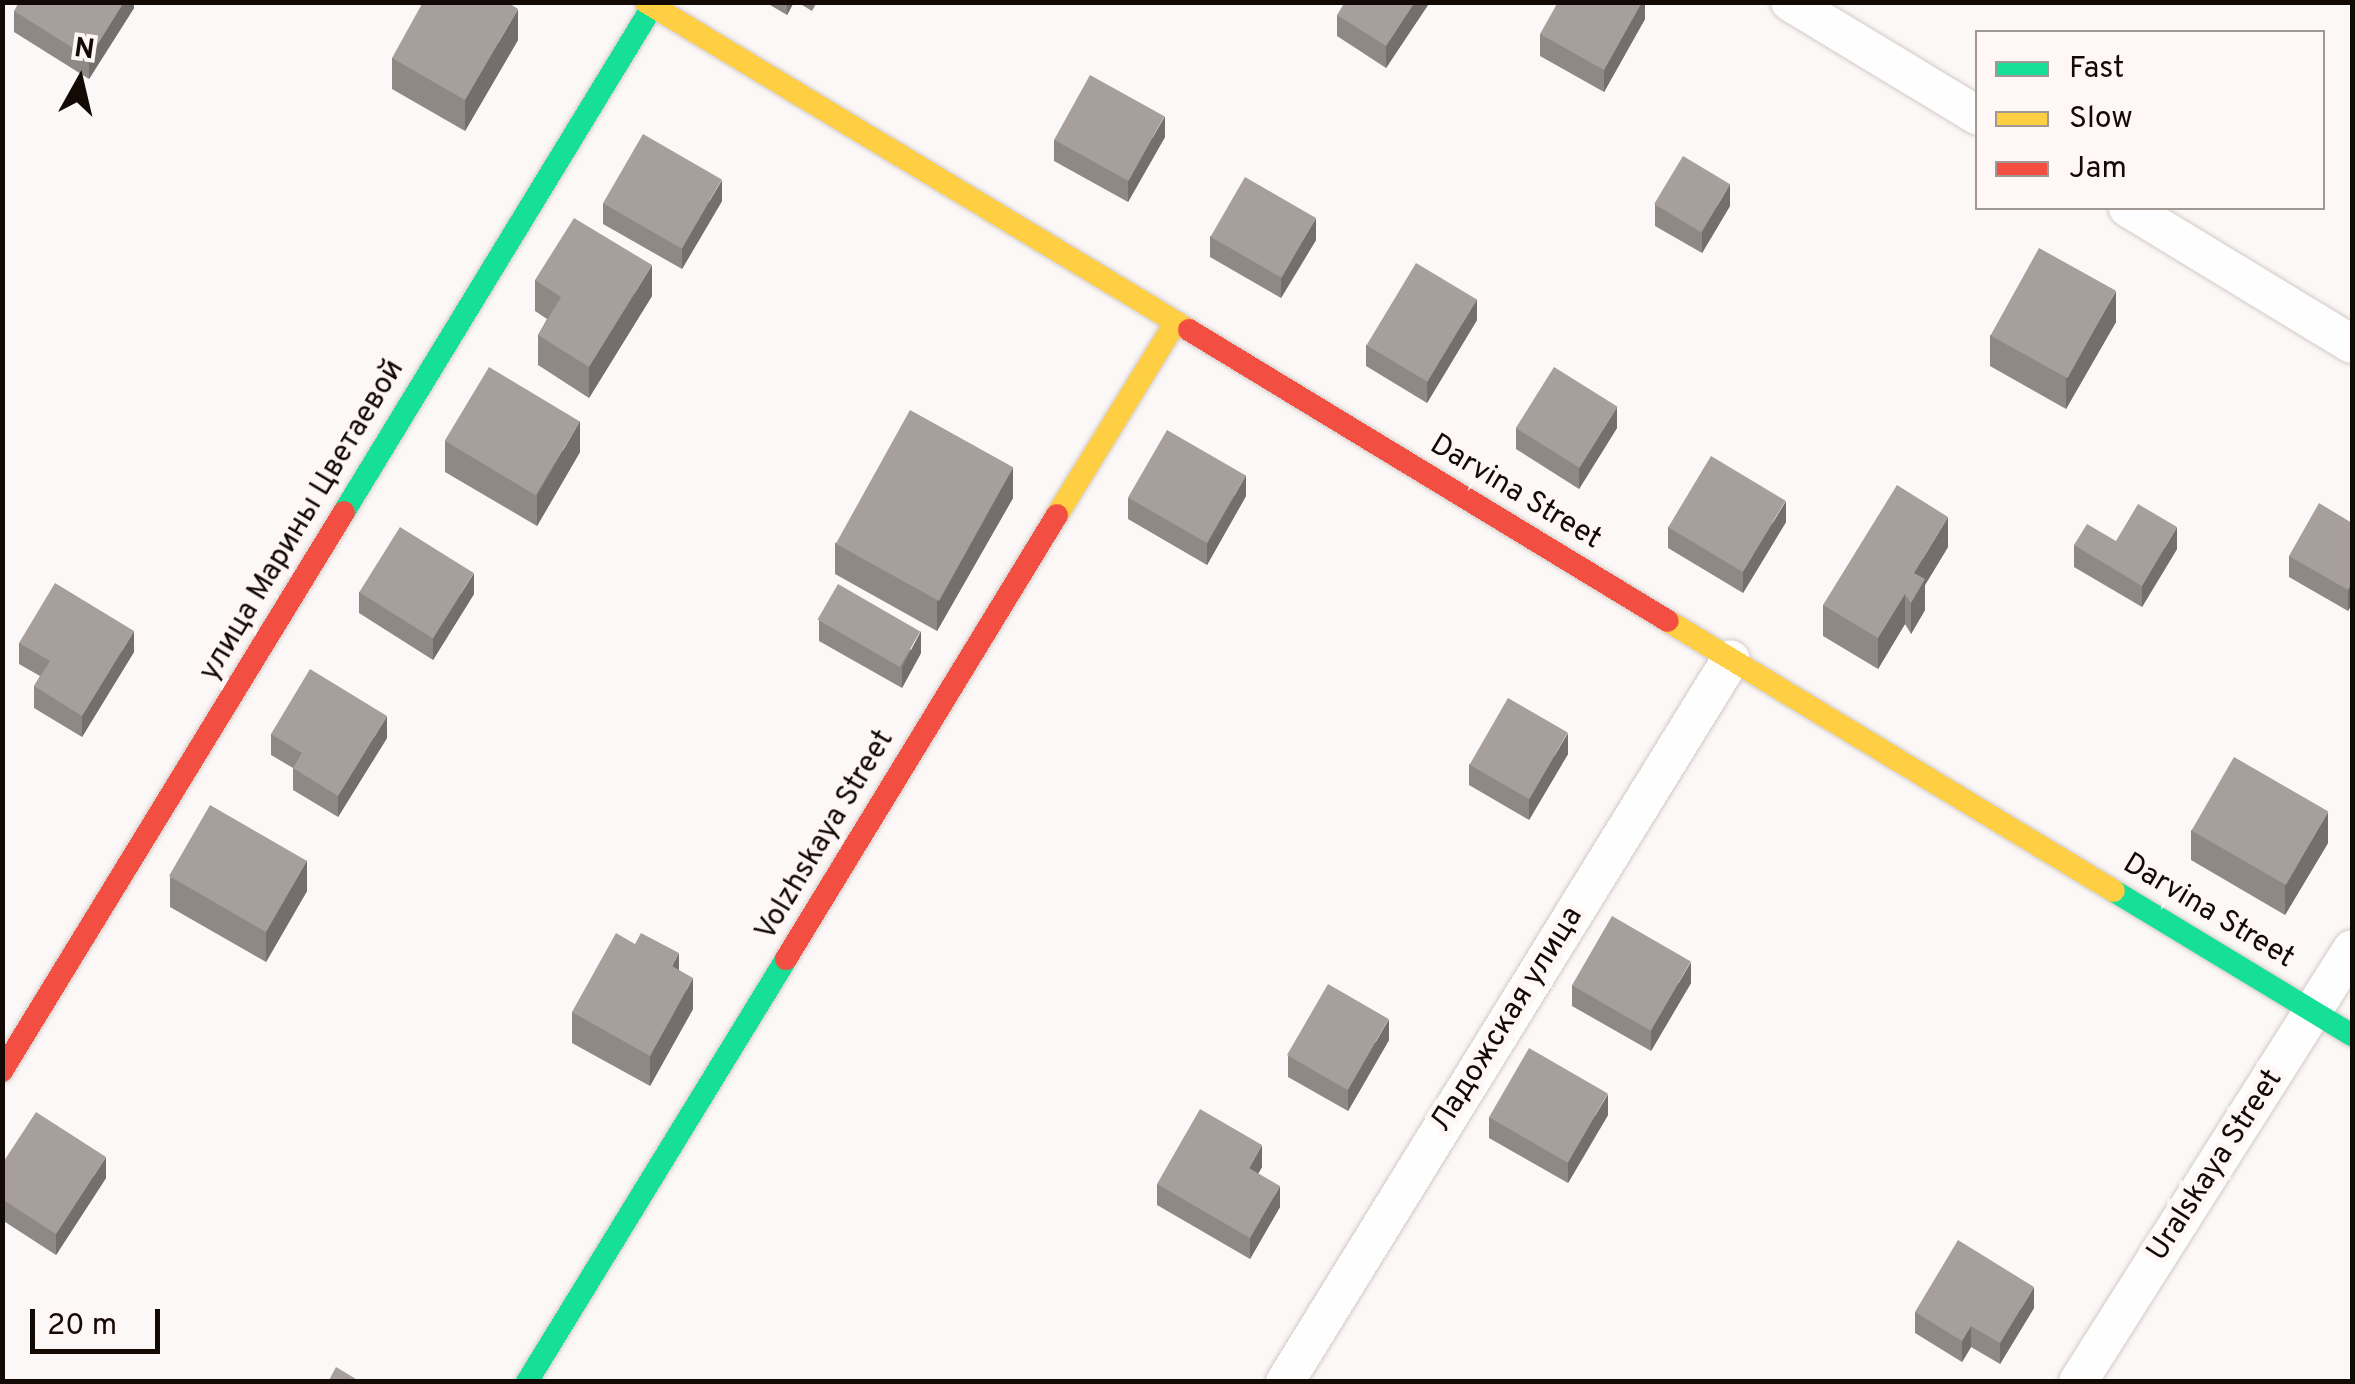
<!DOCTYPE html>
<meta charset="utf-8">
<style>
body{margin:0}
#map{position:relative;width:2355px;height:1384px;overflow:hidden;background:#fcf8f7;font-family:Overpass,sans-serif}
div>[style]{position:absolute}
.roads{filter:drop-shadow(0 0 2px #d2cac7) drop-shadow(0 0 2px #d2cac7)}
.street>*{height:38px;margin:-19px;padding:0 19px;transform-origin:19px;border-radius:19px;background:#fffefe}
.fast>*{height:22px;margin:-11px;padding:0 11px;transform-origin:11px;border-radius:11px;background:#16e098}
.slow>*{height:22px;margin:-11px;padding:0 11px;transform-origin:11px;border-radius:11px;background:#ffcf43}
.jam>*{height:22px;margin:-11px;padding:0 11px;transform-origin:11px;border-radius:11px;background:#f24e42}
.wall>*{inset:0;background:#8f8986}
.shaded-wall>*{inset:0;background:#746f6d}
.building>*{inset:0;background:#a69f9c;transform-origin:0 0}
span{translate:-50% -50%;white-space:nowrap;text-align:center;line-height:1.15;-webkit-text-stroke:10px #fef7f5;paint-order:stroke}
.street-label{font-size:30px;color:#130905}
.frame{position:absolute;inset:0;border:5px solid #130905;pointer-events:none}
.legend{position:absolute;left:1975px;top:30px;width:350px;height:180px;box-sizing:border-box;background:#fef7f5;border:2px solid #a09895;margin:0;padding:12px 18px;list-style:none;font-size:30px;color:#130905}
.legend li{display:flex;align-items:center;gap:20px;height:50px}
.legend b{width:50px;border:2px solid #a09895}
.north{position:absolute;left:30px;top:30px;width:100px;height:100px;-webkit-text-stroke:8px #fef7f5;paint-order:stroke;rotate:8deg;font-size:28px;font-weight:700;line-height:40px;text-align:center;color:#130905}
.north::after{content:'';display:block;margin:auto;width:35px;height:45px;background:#130905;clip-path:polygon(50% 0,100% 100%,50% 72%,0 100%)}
.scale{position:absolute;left:30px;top:1309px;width:130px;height:45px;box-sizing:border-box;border:5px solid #130905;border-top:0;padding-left:12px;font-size:30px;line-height:35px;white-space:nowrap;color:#130905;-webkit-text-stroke:8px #fef7f5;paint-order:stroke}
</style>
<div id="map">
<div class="roads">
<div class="street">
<div style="left:1790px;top:2px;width:220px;rotate:31.2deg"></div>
<div style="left:2128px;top:208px;width:262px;rotate:31.3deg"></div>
<div style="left:1285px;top:1382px;width:849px;rotate:-58.33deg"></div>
<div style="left:2078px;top:1382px;width:512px;rotate:-57.67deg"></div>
</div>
<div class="fast">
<div style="left:344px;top:512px;width:597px;rotate:-58.62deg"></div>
<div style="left:2114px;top:891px;width:278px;rotate:31.2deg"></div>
<div style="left:527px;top:1382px;width:496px;rotate:-58.5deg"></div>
</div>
<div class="slow">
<div style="left:646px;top:2px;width:634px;rotate:31.13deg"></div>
<div style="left:1057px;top:515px;width:225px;rotate:-58.4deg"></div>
<div style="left:1668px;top:621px;width:521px;rotate:31.19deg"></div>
</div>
<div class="jam">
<div style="left:1189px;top:330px;width:560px;rotate:31.28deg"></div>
<div style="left:786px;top:959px;width:520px;rotate:-58.6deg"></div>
<div style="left:2px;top:1071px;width:655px;rotate:-58.54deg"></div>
</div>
</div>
<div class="wall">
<div style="clip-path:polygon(134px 2px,134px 8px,89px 79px,14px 32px,14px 11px)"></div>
<div style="clip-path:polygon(765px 2px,794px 2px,787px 15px)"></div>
<div style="clip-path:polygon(797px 2px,817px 2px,812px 11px)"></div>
<div style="clip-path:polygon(1430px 2px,1386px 68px,1337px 36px,1337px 15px)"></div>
<div style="clip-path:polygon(1645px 2px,1645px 19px,1604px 92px,1540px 56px,1540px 34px)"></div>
<div style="clip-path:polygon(518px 40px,465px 131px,392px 89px,392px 58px)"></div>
<div style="clip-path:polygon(1165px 137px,1128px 202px,1054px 161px,1054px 140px)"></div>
<div style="clip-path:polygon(722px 201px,682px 269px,603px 224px,603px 203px)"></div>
<div style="clip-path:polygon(1655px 204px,1730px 206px,1702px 253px,1655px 226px)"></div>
<div style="clip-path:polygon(1210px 236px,1316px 240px,1281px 298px,1210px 257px)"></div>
<div style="clip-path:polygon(535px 280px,652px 296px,589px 398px,538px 365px,538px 335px,547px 319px,535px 311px)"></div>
<div style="clip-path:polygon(1477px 320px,1427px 403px,1366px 366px,1366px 345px)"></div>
<div style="clip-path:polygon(2116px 322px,2066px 409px,1990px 366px,1990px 335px)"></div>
<div style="clip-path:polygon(1516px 428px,1617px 428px,1579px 489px,1516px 449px)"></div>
<div style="clip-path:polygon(445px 441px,580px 452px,537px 526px,445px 472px)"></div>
<div style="clip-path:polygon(1246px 496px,1207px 565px,1128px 519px,1128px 498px)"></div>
<div style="clip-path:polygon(1013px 498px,937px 631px,835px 574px,835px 543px)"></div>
<div style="clip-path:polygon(1786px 522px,1743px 593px,1668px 548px,1668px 527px)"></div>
<div style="clip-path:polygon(2352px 523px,2352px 604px,2348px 611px,2289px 577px,2289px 556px)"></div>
<div style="clip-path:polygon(2116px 541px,2177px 549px,2142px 607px,2074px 567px,2074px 545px)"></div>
<div style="clip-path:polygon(1948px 547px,1925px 585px,1925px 610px,1911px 634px,1905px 624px,1878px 669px,1823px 636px,1823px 605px)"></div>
<div style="clip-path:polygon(359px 592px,474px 594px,433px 660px,359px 613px)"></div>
<div style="clip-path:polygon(819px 620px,921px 653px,902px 688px,819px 641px)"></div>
<div style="clip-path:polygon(19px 643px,134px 652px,82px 737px,34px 708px,34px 686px,40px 676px,19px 664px)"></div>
<div style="clip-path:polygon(271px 734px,387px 738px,338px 817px,293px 790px,293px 768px,271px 755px)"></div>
<div style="clip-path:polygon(1568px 754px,1529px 820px,1469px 785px,1469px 764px)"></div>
<div style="clip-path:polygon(2191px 830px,2328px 843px,2285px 915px,2191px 860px)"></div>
<div style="clip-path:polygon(170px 877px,307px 891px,266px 962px,170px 907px)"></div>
<div style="clip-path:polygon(679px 970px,693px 1009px,650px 1086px,572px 1043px,572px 1012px)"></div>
<div style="clip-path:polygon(1691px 983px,1651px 1051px,1572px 1006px,1572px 985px)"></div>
<div style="clip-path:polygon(1389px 1040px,1348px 1111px,1288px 1077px,1288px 1056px)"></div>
<div style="clip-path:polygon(1608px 1115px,1568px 1183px,1489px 1138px,1489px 1117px)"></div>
<div style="clip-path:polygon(2px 1164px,106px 1178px,56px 1255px,2px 1220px)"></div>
<div style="clip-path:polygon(1262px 1167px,1258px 1174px,1280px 1207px,1250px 1259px,1157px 1205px,1157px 1184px)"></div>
<div style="clip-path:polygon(2034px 1308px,2000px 1364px,1971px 1347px,1962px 1362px,1915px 1333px,1915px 1312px)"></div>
</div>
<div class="shaded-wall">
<div style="clip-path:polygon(124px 2px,134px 2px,134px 8px,89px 79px,89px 58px)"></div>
<div style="clip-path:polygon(787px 2px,794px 2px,787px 15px)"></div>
<div style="clip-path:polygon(1415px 2px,1430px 2px,1386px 68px,1386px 46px)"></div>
<div style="clip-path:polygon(1642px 2px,1645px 2px,1645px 19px,1604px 92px,1604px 70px)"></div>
<div style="clip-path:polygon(518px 9px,518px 40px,465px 131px,465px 100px)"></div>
<div style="clip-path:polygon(1165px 116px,1165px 137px,1128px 202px,1128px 181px)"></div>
<div style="clip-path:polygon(722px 180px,722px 201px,682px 269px,682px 248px)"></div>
<div style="clip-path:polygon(1730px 184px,1730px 206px,1702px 253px,1702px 232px)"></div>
<div style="clip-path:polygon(1316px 218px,1316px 240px,1281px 298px,1281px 277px)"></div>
<div style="clip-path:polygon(652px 265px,652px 296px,589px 398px,589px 367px)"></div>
<div style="clip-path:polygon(2116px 291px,2116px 322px,2066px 409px,2066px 378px)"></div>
<div style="clip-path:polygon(1477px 299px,1477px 320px,1427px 403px,1427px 382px)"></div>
<div style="clip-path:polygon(1617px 407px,1617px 428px,1579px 489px,1579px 468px)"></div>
<div style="clip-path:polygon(580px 421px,580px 452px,537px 526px,537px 495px)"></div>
<div style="clip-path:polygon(1013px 467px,1013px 498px,937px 631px,937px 601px)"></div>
<div style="clip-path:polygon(1246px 475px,1246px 496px,1207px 565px,1207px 544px)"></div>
<div style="clip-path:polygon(1786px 501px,1786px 522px,1743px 593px,1743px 572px)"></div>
<div style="clip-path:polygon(1948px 517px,1948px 547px,1925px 585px,1925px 610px,1911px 634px,1911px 603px,1914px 573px)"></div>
<div style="clip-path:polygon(2177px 527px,2177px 549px,2142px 607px,2142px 586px)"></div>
<div style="clip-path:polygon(474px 573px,474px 594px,433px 660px,433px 638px)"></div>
<div style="clip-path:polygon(2352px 583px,2352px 604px,2348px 611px,2348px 590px)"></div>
<div style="clip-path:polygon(1905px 594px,1905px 624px,1878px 669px,1878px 638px)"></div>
<div style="clip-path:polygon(134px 631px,134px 652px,82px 737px,82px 716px)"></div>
<div style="clip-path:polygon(921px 631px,921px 653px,902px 688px,902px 667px)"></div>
<div style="clip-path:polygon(387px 716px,387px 738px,338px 817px,338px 796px)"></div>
<div style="clip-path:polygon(1568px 733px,1568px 754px,1529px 820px,1529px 799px)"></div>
<div style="clip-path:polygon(2328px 812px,2328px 843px,2285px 915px,2285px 885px)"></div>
<div style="clip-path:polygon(307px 860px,307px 891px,266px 962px,266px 931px)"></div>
<div style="clip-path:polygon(679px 953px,679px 984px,672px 966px)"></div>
<div style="clip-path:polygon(1691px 962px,1691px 983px,1651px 1051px,1651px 1030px)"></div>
<div style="clip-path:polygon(693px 978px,693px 1009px,650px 1086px,650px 1056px)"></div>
<div style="clip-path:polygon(1389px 1019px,1389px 1040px,1348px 1111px,1348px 1090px)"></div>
<div style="clip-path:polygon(1608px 1094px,1608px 1115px,1568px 1183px,1568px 1162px)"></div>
<div style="clip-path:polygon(1262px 1145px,1262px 1167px,1249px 1190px,1249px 1168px)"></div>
<div style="clip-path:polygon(106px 1157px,106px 1178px,56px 1255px,56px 1234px)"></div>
<div style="clip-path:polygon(1280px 1186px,1280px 1207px,1250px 1259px,1250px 1238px)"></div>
<div style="clip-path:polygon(2034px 1287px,2034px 1308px,2000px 1364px,2000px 1343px)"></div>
<div style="clip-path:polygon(1971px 1326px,1971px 1347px,1962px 1362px,1962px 1341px)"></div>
</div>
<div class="building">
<div style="clip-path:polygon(19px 2px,124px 2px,89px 58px,14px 11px)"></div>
<div style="clip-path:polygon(423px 2px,507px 2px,518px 9px,465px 100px,392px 58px)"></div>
<div style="clip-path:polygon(1345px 2px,1415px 2px,1386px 46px,1337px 15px)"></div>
<div style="clip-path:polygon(1558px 2px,1642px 2px,1604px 70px,1540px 34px)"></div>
<div style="left:1090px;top:75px;width:85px;height:74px;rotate:29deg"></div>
<div style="left:643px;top:134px;width:91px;height:80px;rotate:30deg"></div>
<div style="left:1683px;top:156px;width:55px;height:56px;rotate:31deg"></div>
<div style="left:1245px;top:177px;width:82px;height:69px;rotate:30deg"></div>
<div style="clip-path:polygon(574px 218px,652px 265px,589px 367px,538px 335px,561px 297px,535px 280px)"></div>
<div style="left:2039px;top:248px;width:88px;height:100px;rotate:29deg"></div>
<div style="left:1416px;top:263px;width:71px;height:96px;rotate:31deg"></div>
<div style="left:489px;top:367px;width:106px;height:86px;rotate:31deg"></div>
<div style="left:1554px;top:367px;width:75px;height:72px;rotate:32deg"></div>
<div style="left:910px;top:410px;width:118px;height:153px;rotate:29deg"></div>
<div style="left:1167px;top:430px;width:91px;height:78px;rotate:30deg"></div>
<div style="left:1711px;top:456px;width:87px;height:83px;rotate:31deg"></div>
<div style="clip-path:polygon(1897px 485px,1948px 517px,1914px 573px,1925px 579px,1911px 603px,1905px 594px,1878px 638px,1823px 605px)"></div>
<div style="clip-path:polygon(2319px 503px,2352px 523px,2352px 583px,2348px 590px,2289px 556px)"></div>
<div style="clip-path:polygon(2138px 504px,2177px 527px,2142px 586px,2074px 545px,2087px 524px,2116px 541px)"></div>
<div style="left:400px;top:527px;width:87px;height:77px;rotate:32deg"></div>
<div style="clip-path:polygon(55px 583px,134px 631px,82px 716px,34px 686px,50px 661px,19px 643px)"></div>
<div style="left:838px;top:584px;width:95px;height:41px;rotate:30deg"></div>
<div style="clip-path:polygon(310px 669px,387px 716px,338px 796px,293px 768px,302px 753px,271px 734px)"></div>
<div style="left:1508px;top:698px;width:69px;height:77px;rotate:30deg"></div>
<div style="left:2234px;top:757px;width:109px;height:85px;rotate:30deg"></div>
<div style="left:210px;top:805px;width:112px;height:82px;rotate:30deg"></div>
<div style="left:1612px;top:916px;width:91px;height:80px;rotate:30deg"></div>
<div style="clip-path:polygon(616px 933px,635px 944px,641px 933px,679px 953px,672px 966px,693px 978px,650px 1056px,572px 1012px)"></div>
<div style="left:1328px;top:984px;width:70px;height:82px;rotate:30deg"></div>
<div style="left:1529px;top:1048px;width:91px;height:80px;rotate:30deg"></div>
<div style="clip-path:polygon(1200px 1109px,1262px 1145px,1249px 1168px,1280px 1186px,1250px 1238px,1157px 1184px)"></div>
<div style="clip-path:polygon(36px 1112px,106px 1157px,56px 1234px,2px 1199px,2px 1164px)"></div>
<div style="clip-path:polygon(1958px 1240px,2034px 1287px,2000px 1343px,1971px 1326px,1962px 1341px,1915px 1312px)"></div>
<div style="clip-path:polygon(336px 1367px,361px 1382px,328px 1382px)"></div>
</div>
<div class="street-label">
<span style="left:1515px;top:493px;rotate:31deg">Darvina Street</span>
<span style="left:303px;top:521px;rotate:-59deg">улица Марины Цветаевой</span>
<span style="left:826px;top:836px;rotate:-59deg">Volzhskaya Street</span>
<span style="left:2208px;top:912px;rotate:31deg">Darvina Street</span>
<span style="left:1508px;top:1020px;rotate:-58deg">Ладожская улица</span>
<span style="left:2216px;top:1166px;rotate:-57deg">Uralskaya Street</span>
</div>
<div class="frame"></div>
<ul class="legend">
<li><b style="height:12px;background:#16e098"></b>Fast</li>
<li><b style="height:12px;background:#ffcf43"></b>Slow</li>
<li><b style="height:12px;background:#f24e42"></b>Jam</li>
</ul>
<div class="north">N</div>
<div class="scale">20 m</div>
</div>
